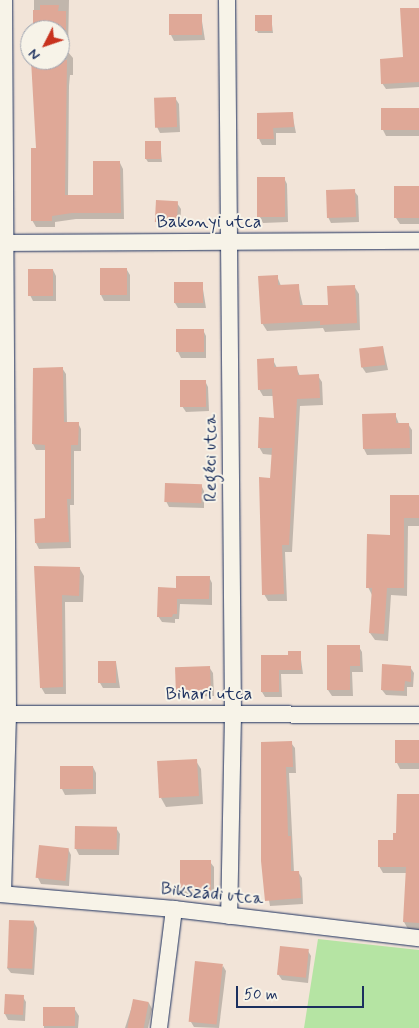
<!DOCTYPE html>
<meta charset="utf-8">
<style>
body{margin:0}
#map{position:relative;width:419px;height:1028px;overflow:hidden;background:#f2e4d8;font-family:Mynerve,sans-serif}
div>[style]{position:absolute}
.green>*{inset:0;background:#b5e4a3}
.shadow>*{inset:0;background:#0003}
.building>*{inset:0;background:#dfa897;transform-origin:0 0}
.roads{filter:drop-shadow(0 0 1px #1b2f5e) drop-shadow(0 0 1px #1b2f5e)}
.street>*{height:16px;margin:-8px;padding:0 8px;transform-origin:8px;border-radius:8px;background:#f7f3e8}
span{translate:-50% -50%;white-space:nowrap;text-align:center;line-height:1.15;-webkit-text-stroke:4px #f7f3e8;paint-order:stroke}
.street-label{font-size:18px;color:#1b2f5e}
.north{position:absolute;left:20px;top:20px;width:50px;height:50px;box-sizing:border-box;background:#f7f3e8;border:1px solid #9fa5b1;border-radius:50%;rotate:229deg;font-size:14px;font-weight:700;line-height:20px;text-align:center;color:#1b2f5e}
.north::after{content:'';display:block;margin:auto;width:18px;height:22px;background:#c8321e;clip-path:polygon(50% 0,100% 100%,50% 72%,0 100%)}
.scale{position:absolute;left:236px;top:986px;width:128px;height:22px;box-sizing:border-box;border:2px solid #1b2f5e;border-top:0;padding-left:6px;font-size:15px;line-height:18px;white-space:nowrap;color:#1b2f5e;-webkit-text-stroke:4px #f7f3e8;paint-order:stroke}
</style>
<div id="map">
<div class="green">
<div style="clip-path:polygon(318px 939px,419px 950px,419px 1028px,304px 1028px)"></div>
</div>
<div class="shadow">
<div style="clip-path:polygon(34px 0,69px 0,68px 52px,73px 58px,73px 75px,70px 75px,69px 86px,68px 196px,95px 196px,120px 163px,123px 169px,124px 219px,76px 219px,55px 222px,55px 227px,36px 227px,32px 220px,37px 149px,35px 84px,32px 78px,34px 60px,60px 60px,60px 30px,34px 30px)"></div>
<div style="clip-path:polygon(419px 9px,419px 87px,386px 89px,382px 83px,404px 59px)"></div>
<div style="clip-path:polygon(201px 15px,205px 40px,174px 41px,171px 35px)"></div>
<div style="clip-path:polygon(271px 16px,273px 33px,258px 33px,257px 31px)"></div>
<div style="clip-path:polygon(175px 98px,179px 104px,180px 132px,160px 133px,157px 127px)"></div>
<div style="clip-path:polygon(419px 109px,419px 136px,386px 136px,383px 130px)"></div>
<div style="clip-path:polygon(292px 113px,296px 133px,276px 133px,276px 145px,262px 145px,259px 139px)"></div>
<div style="clip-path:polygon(160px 142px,162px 162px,148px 162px,146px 159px)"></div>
<div style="clip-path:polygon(284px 178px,287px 184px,288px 222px,263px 223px,260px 217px,259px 179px)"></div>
<div style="clip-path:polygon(419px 187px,419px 224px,400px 224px,396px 218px)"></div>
<div style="clip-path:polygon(354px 191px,358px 196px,359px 222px,331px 223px,328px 217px)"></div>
<div style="clip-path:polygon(177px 203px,181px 209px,180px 228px,160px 227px,156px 221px)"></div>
<div style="clip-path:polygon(53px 270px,56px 276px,56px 301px,33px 301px,30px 295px)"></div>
<div style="clip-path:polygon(127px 270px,130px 275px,130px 301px,104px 301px,101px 295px)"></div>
<div style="clip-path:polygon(277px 276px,281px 286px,298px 285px,303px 306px,329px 306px,354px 286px,359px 294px,360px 330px,325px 332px,323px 328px,267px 331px,262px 323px)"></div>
<div style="clip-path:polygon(202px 283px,206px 308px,178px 308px,175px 303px)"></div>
<div style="clip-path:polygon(203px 330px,206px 336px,206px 358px,181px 358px,178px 352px)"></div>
<div style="clip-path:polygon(383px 347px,388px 370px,366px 373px,362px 367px)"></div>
<div style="clip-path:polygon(273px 360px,277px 368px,296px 367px,300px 376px,318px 376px,322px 382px,323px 405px,300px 406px,292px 552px,285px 552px,287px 601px,268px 601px,264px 594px,273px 455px,263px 454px,259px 447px,275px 419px,274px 396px,263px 396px,259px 389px)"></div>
<div style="clip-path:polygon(62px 368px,66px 374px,67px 423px,78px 423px,81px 429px,81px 451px,74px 451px,74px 505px,70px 505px,71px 548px,39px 549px,36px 543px,46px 520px,47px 450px,36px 450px,33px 444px)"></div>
<div style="clip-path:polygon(205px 381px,208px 387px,209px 411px,186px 412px,182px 406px)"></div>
<div style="clip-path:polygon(395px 414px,399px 424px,408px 424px,412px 430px,412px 454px,367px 455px,364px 449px)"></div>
<div style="clip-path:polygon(201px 485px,204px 491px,204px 508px,169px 507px,166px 501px)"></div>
<div style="clip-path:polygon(392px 497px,419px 498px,419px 526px,408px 526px,407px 596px,391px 595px,388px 641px,375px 640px,370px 633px,372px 595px,368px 587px,391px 536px)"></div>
<div style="clip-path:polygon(36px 567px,80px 569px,84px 576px,83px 602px,65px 602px,66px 694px,45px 694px,41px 687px)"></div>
<div style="clip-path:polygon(209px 577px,212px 583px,212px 605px,180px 604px,179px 619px,175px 619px,175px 623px,162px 622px,158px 616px,177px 589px)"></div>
<div style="clip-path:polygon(328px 647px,359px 647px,362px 652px,363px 672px,352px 672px,353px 696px,332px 696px,328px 690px)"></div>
<div style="clip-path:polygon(300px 652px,303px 674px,281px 674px,282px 697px,265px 697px,262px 692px,289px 657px)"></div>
<div style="clip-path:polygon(116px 662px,120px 688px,103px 688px,100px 683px)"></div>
<div style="clip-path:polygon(209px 667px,213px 673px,214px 696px,181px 697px,177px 691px,177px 668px)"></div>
<div style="clip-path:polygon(410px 667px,414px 673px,413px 687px,407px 687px,407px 696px,386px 695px,382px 690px)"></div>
<div style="clip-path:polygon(419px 742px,419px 769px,400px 769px,397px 763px)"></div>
<div style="clip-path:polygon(291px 743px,295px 748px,296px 773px,289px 773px,294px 872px,298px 872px,302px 878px,303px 904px,270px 906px,262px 861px)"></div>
<div style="clip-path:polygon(196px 761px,201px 769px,203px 804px,166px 807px,161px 798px)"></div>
<div style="clip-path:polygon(93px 767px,96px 773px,96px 794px,65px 795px,62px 789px)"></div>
<div style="clip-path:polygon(419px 795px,419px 930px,408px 929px,404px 922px,407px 873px,383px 873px,379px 866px)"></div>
<div style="clip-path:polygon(116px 828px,120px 834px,119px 855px,79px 855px,76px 849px)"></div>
<div style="clip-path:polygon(68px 849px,71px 855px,69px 886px,41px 884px,38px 878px)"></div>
<div style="clip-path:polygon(210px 862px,214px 867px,214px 897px,185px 897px,181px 891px)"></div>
<div style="clip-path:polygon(34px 922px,37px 928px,34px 975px,11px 973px,7px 968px)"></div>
<div style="clip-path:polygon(308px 951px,311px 956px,308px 983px,282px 980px,278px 974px)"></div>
<div style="clip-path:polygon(223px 966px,226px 971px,219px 1028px,194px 1027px,191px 1022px)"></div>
<div style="clip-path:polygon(23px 997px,26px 1002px,25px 1021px,8px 1020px,5px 1014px)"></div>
<div style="clip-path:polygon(134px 1000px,149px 1003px,152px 1009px,148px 1028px,125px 1028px)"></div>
<div style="clip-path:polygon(74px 1008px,79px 1016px,78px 1028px,44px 1028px,44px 1009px)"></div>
</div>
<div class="building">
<div style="clip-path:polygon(40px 5px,59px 5px,58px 11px,66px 11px,66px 30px,33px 30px,33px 10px,40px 10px)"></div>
<div style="clip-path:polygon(400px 8px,419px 8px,419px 82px,381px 84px,380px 59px,403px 57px)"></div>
<div style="left:202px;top:14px;width:21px;height:33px;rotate:90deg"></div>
<div style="left:255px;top:15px;width:17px;height:16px"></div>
<div style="clip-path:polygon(31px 60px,67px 60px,65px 195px,93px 195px,93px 161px,120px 161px,121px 213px,72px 213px,52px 216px,52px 221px,31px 221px,31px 148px,36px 148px)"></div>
<div style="left:176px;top:97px;width:30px;height:22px;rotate:88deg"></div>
<div style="left:419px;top:108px;width:22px;height:38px;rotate:90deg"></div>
<div style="clip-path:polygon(293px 112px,294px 127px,273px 128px,274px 139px,257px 139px,257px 113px)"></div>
<div style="left:161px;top:141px;width:18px;height:16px;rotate:90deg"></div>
<div style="left:257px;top:177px;width:28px;height:40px"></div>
<div style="left:419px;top:186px;width:32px;height:25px;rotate:90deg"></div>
<div style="left:355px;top:189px;width:28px;height:29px;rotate:88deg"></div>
<div style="left:156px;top:200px;width:22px;height:22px;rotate:3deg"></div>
<div style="left:100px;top:268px;width:27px;height:27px"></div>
<div style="left:28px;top:269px;width:25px;height:27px"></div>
<div style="clip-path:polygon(278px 275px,278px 285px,299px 284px,300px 305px,328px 305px,327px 286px,355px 285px,357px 323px,320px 325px,320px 321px,261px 324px,258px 276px)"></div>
<div style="left:174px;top:282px;width:29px;height:21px"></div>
<div style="left:176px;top:329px;width:28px;height:23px"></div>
<div style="left:383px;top:346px;width:19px;height:24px;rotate:84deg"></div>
<div style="clip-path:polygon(274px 358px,274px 367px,297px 366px,298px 375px,319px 374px,320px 398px,297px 399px,289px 545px,282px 545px,284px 594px,262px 595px,259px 477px,270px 478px,272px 448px,258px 448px,259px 417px,274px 418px,272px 389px,258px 390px,257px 359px)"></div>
<div style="clip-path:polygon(63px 367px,64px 422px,79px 422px,78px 445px,71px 445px,71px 499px,67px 499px,69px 542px,35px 543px,34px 519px,45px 518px,45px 445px,32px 444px,33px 368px)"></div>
<div style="left:180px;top:380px;width:26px;height:27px"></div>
<div style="clip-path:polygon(396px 413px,396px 423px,409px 423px,410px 448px,363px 449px,362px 414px)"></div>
<div style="left:165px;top:483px;width:37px;height:19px;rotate:2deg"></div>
<div style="clip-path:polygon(390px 495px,419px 495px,419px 518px,404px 518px,404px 588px,387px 588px,384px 634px,369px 633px,372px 588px,366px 588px,367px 534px,390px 535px)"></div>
<div style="clip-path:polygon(34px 566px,80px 567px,79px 596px,62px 595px,63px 687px,40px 688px)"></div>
<div style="clip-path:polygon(176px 576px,210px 576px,209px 599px,177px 599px,177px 614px,173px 614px,172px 617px,157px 617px,158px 587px,176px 588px)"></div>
<div style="clip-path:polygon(327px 645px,360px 645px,360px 666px,350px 666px,350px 690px,327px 690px)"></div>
<div style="clip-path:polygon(288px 651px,301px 651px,301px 670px,279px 670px,279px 692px,261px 692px,261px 655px,288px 655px)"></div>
<div style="left:98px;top:661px;width:18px;height:22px"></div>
<div style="clip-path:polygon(382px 664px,411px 666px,411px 682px,405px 681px,404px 691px,381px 690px)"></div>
<div style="left:210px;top:666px;width:25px;height:35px;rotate:88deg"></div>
<div style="left:419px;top:740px;width:23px;height:24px;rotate:90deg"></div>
<div style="clip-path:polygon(292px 741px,293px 767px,286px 767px,288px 836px,291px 836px,291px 871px,299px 871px,301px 898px,265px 901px,261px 861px,261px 742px)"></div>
<div style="left:197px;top:759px;width:37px;height:40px;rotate:87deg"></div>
<div style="left:60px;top:766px;width:33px;height:23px"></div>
<div style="clip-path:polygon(397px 794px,419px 794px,419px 923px,403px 922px,406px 867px,378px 867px,378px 840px,393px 840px,393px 833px,396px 833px)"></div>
<div style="left:75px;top:826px;width:42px;height:23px;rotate:1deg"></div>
<div style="left:39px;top:845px;width:30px;height:33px;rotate:6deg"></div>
<div style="left:180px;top:860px;width:31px;height:31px"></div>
<div style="left:9px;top:920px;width:25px;height:48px;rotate:2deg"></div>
<div style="left:280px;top:946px;width:29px;height:29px;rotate:6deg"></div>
<div style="left:195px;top:961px;width:28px;height:61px;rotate:6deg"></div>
<div style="left:5px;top:994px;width:19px;height:20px;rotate:3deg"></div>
<div style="left:133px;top:999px;width:16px;height:30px;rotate:11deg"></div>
<div style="left:75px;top:1007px;width:19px;height:32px;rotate:90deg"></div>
</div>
<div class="roads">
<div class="street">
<div style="left:227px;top:0;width:714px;rotate:89.52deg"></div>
<div style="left:233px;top:714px;width:202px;rotate:91.1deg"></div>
<div style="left:0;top:243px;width:419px;rotate:-0.3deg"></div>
<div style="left:0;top:714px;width:419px;rotate:0.1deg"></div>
<div style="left:0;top:894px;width:175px;rotate:4.9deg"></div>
<div style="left:174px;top:909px;width:247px;rotate:6.8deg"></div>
<div style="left:3px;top:894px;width:180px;rotate:-88.4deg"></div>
<div style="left:8px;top:714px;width:714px;rotate:-90.32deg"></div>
<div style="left:159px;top:1028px;width:120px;rotate:-82.8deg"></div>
</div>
</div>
<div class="street-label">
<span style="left:209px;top:222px">Bakonyi utca</span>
<span style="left:211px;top:458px;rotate:-90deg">Regéci utca</span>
<span style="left:209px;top:694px">Bihari utca</span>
<span style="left:212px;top:894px;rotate:6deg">Bikszádi utca</span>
</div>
<div class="north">N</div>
<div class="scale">50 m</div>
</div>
